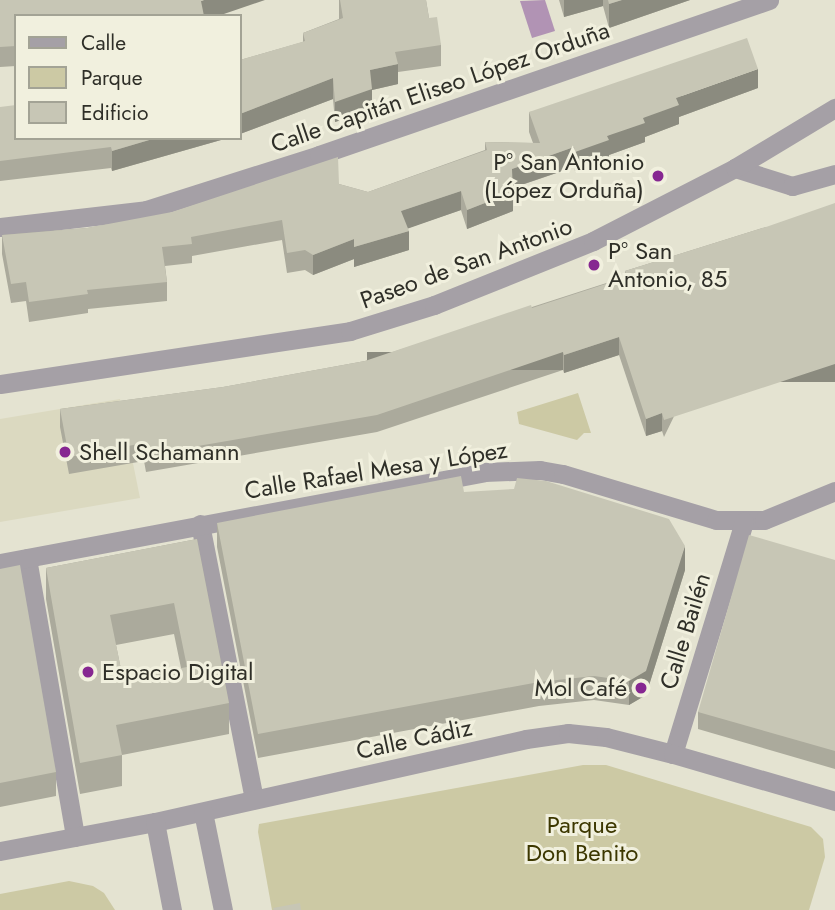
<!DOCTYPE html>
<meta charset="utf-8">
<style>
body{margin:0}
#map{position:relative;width:835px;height:910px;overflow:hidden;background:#e4e3d1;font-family:Jost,sans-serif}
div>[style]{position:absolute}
.built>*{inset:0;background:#dbd9c0}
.green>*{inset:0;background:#ccc9a4}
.water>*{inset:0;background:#b193b4}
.pedestrian>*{height:19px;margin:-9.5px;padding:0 9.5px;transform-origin:9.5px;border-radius:9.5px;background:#a5a0a6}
.minor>*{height:19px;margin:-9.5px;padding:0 9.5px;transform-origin:9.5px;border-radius:9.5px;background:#a5a0a6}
.tertiary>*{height:19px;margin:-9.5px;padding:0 9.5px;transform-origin:9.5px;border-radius:9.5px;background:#a5a0a6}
.wall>*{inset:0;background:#abaa9c}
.shaded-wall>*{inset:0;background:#8b8b7f;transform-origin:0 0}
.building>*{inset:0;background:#c7c6b5}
.dots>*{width:19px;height:19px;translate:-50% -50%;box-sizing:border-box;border:4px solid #f1f0de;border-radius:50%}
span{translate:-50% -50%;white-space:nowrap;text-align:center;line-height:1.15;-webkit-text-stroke:6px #f1f0de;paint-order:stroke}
.street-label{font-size:24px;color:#2f2f28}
.poi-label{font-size:24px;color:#2f2f28}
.right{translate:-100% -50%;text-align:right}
.left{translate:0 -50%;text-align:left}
.park-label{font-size:24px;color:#3c3700}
.legend{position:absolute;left:14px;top:14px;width:228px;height:126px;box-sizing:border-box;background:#f1f0de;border:2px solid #a3a395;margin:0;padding:9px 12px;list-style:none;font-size:21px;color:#2f2f28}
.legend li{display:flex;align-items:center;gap:14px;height:35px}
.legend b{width:35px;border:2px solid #a3a395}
</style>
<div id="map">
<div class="built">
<div style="clip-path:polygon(120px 399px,140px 498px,0 522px,0 419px)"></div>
</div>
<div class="green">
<div style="clip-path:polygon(578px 393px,591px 433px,584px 433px,577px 440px,519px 424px,517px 412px)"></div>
<div style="clip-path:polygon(583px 765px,606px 765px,811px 827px,823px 839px,825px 857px,809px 910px,272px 910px,258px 832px,259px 824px)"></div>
<div style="clip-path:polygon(69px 881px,93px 886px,104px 893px,115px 910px,0 910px,0 894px)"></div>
</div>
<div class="water">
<div style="clip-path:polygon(545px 0,555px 31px,532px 38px,520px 1px)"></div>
</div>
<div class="pedestrian">
<div style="left:200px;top:524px;width:280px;rotate:78.9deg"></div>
<div style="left:27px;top:558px;width:283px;rotate:80.2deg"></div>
</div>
<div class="minor">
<div style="left:735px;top:168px;width:60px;rotate:17.5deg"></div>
<div style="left:792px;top:186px;width:45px;rotate:-15.6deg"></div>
<div style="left:0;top:227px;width:147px;rotate:-6.6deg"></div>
<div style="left:146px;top:210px;width:182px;rotate:-17.6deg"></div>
<div style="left:319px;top:155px;width:476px;rotate:-19deg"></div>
<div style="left:0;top:384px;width:354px;rotate:-8.6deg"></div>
<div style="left:350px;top:331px;width:88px;rotate:-17.2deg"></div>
<div style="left:434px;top:305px;width:171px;rotate:-21.9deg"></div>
<div style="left:593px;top:241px;width:160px;rotate:-27.2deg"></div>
<div style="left:735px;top:168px;width:117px;rotate:-31deg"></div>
<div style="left:0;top:563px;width:492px;rotate:-10.6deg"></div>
<div style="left:484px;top:472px;width:56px;rotate:-2deg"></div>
<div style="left:540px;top:470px;width:23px;rotate:10deg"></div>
<div style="left:563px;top:474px;width:160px;rotate:16.7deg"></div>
<div style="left:716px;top:520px;width:48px"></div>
<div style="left:764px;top:520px;width:77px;rotate:-22.2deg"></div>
<div style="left:673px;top:754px;width:243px;rotate:-73deg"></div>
<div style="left:0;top:851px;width:158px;rotate:-10.6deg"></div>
<div style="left:155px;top:822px;width:380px;rotate:-12.6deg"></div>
<div style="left:526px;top:739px;width:42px;rotate:-8.1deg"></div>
<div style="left:568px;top:733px;width:38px;rotate:6deg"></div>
<div style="left:606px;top:737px;width:69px;rotate:14.2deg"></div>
<div style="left:673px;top:754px;width:169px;rotate:16.2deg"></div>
</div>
<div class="tertiary">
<div style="left:203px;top:812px;width:100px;rotate:78.5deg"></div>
<div style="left:155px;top:822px;width:90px;rotate:79.1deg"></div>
</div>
<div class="wall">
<div style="clip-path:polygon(0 0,16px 16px,16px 66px,0 67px)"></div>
<div style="clip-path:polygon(339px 0,426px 0,429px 18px,441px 45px,441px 66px,398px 72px,398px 84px,372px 90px,372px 110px,335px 122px,333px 99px,240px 134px,240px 60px,303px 42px,303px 33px,339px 19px)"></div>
<div style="clip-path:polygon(559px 0,690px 0,609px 28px,603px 6px,564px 17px)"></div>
<div style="clip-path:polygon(758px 88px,679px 117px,679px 124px,645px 137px,645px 142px,609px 155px,609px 159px,575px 171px,574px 167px,513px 188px,513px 211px,467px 229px,461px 210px,408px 228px,409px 250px,354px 267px,354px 259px,313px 275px,305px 270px,287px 273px,282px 240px,192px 256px,192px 263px,165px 266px,167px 282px,167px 301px,88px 309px,88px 313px,29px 322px,26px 301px,11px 303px,2px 254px,2px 235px,87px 228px,339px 184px,368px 192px,485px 150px,485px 142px,533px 143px,529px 132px,529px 112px)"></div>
<div style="clip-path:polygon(0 107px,228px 138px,112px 171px,111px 168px,0 181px)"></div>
<div style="clip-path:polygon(766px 227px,664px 437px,662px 431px,646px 436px,619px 355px,564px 373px,563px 370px,377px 432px,146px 472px,144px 461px,69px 474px,60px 427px,60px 409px,223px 387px,365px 361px,625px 277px,625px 271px)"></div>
<div style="clip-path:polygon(217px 523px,685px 570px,646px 695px,629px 705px,594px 700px,539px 706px,258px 758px,217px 547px)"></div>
<div style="clip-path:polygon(evenodd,197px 539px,229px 703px,229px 734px,122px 755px,122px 786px,80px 794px,46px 599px,46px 568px,197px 539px,174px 634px,181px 668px,123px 679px,116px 645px,174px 634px)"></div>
<div style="clip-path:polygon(835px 560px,835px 769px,698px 729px,698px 712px)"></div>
<div style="clip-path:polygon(0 569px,56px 772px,56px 796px,0 807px)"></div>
</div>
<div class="shaded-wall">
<div style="clip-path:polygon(204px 0,265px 0,218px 16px,201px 16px,201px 1px)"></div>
<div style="clip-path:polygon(564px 0,603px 0,603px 6px,564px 17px)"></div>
<div style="clip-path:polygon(622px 0,690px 0,609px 28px,609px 4px)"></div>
<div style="clip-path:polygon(398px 64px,398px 84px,372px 90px,372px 110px,335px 122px,335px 102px,370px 70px)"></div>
<div style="clip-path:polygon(758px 69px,758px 88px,679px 117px,679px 124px,645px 137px,645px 142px,609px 155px,609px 159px,575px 171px,575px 152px,643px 118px,676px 98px)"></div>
<div style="clip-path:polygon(333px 78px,333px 99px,240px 134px,240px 114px)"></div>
<div style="clip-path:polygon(156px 138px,228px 138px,112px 171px,112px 151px)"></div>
<div style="clip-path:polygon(574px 147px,574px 167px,512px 188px,512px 169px)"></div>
<div style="clip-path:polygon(461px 191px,461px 210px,401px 231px,401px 211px)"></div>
<div style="clip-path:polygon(513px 192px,513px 211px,467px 229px,467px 210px)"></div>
<div style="clip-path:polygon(409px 231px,409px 250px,354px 267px,354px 247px)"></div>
<div style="clip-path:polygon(354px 239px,354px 259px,313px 275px,313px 255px)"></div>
<div style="clip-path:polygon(619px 337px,619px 355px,564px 373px,564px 355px)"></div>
<div style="left:563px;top:352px;width:18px;height:196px;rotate:90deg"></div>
<div style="left:835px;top:364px;width:18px;height:180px;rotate:90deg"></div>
<div style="clip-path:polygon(662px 413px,662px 431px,646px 436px,646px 419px)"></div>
<div style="clip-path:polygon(685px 546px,685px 570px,646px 695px,629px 705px,629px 681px)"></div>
</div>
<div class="building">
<div style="clip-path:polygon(0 0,204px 0,201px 1px,204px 16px,16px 16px,16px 46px,0 47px)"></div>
<div style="clip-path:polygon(340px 0,426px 0,429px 18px,437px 17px,441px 45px,395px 52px,398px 64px,370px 70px,372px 89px,335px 102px,333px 78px,240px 114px,240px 60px,305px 41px,303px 33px,343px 18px)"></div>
<div style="clip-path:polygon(608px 0,622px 0,609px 4px)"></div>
<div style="clip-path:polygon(747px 38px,758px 69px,676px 98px,679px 105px,643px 118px,645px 123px,607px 136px,609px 140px,575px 152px,574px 147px,512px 169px,513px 192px,467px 210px,461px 191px,401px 211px,409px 231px,354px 247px,354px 239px,313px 255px,305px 250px,287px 253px,282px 220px,191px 237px,192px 244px,162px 247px,167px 282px,87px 290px,88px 294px,29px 302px,26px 282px,11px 284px,2px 235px,87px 228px,172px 212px,338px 157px,339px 184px,368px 192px,487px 150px,485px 142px,540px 143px,529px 112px)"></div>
<div style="clip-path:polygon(16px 105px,16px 138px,156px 138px,112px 151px,111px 147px,0 161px,0 107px)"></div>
<div style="clip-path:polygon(835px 203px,835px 364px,664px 420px,662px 413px,646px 419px,619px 337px,564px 355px,563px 352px,377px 415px,146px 455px,144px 443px,69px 457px,60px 409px,223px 387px,365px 361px,531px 305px,532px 308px,627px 277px,625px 271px,766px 227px)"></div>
<div style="clip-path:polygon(461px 476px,464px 492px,514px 489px,517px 478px,546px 481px,669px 519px,685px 546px,646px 671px,629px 681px,594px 676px,539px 682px,258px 734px,217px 523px)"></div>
<div style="clip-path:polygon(749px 535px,835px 560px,835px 751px,698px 712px)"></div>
<div style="clip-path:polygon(evenodd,197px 539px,229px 703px,116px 725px,122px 755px,80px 763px,46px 568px,197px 539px,174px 603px,187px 667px,123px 679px,110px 615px,174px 603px)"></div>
<div style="clip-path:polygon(20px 565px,56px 772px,0 783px,0 569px)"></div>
<div style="clip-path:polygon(300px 903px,301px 910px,274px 910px,273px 908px)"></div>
</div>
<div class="dots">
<div style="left:658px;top:176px;background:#862791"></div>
<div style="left:594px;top:265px;background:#862791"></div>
<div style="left:65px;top:452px;background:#862791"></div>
<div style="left:88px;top:672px;background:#862791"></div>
<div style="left:641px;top:688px;background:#862791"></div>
</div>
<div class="street-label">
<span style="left:440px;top:87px;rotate:-19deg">Calle Capitán Eliseo López Orduña</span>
<span style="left:466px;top:263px;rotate:-20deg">Paseo de San Antonio</span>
<span style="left:376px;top:470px;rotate:-9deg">Calle Rafael Mesa y López</span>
<span style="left:685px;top:631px;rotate:-73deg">Calle Bailén</span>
<span style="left:414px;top:739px;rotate:-12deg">Calle Cádiz</span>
</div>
<div class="poi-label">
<span class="right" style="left:644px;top:176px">Pº San Antonio<br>(López Orduña)</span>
<span class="left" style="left:608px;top:265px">Pº San<br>Antonio, 85</span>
<span class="left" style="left:79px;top:452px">Shell Schamann</span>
<span class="left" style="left:102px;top:672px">Espacio Digital</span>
<span class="right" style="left:627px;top:688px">Mol Café</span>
</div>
<div class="park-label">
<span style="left:582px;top:839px">Parque<br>Don Benito</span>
</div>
<ul class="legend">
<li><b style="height:9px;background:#a5a0a6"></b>Calle</li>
<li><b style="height:19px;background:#ccc9a4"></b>Parque</li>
<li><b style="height:19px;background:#c7c6b5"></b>Edificio</li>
</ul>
</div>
